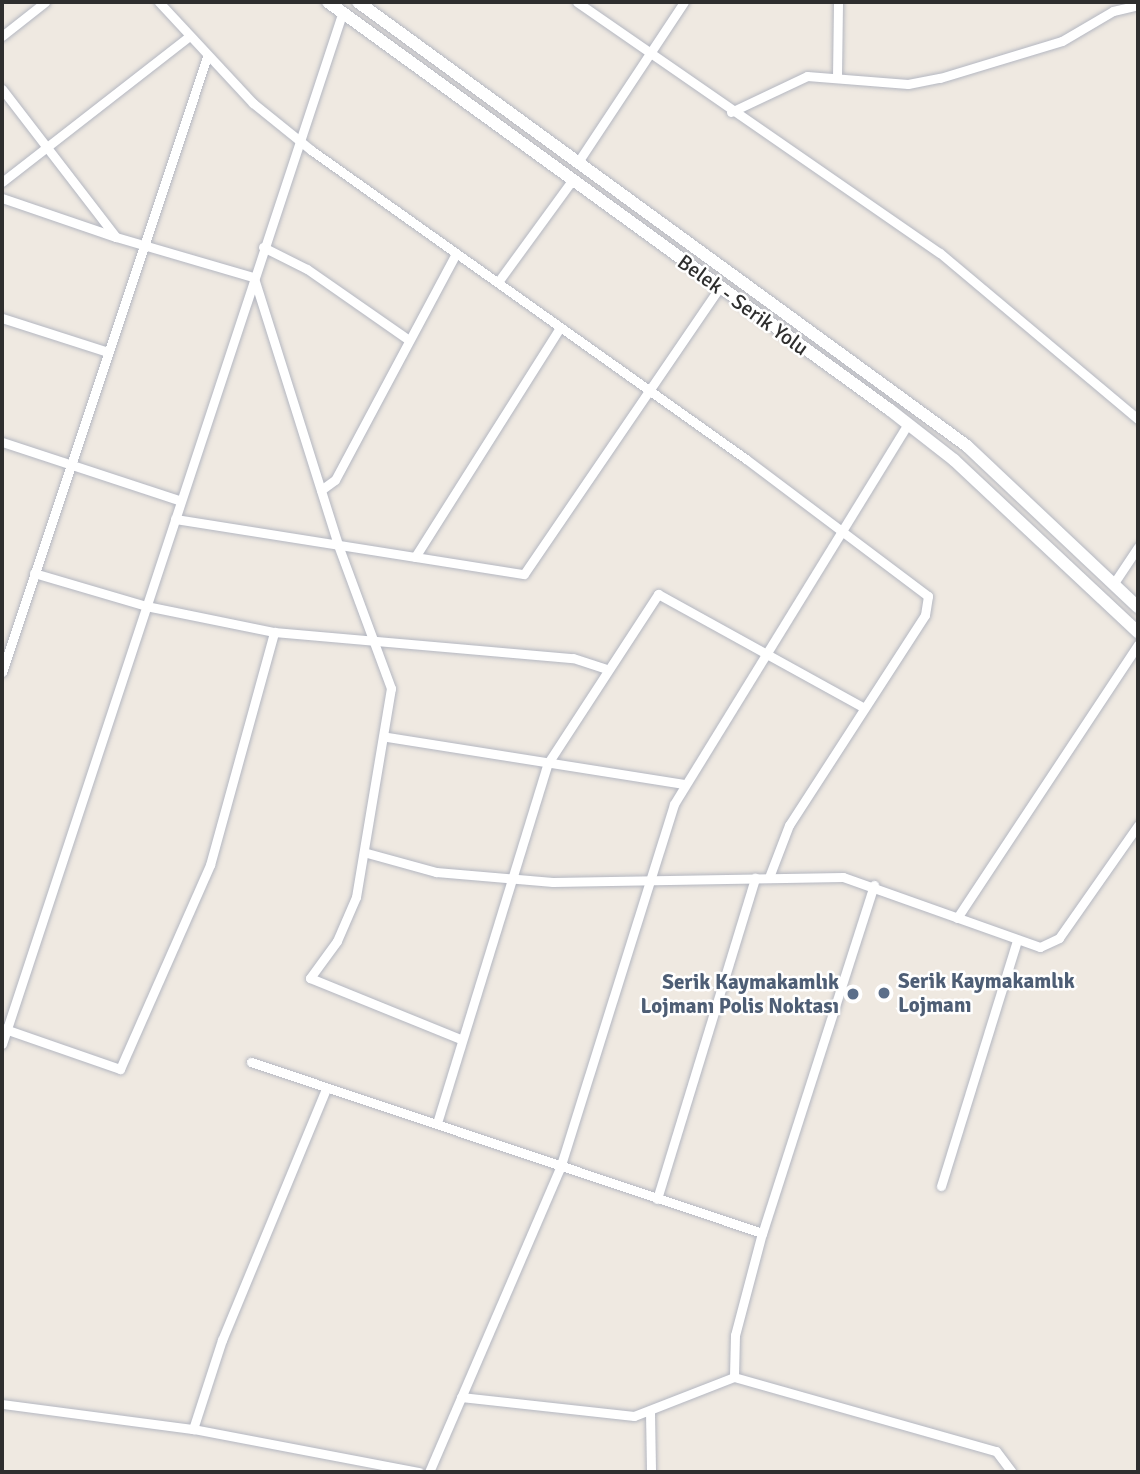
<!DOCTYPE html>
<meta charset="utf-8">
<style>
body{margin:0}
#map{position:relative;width:1140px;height:1474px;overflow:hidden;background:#efe9e1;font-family:Signika,sans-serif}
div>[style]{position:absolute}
.roads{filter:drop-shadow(0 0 2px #b4b7c1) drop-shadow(0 0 2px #b4b7c1)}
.street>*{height:9px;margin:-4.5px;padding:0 4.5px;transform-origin:4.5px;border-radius:4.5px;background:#fff}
.secondary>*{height:12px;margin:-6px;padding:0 6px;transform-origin:6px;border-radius:6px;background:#fff}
.dots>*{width:19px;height:19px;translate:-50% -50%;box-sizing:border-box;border:4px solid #fff;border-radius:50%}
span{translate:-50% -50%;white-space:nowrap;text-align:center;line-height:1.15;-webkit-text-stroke:5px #fff;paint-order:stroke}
.street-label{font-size:21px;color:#2e2e2e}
.service-label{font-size:21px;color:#4e5e75;font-weight:700}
.left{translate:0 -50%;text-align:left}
.right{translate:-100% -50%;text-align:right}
.frame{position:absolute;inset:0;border:4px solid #2e2e2e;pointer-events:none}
</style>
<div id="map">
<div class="roads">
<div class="street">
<div style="left:159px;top:2px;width:138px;rotate:47.1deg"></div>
<div style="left:253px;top:103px;width:75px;rotate:39deg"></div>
<div style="left:311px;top:150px;width:534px;rotate:35.39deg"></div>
<div style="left:746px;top:459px;width:228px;rotate:37deg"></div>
<div style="left:928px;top:596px;width:19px;rotate:99deg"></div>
<div style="left:925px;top:615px;width:250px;rotate:122.9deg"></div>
<div style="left:789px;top:825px;width:56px;rotate:111deg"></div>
<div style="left:577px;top:2px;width:441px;rotate:34.7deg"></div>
<div style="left:940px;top:253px;width:258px;rotate:40deg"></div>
<div style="left:2px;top:36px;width:55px;rotate:-38.3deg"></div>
<div style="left:837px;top:76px;width:74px;rotate:-89.2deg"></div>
<div style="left:2px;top:89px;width:187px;rotate:52.4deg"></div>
<div style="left:116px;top:237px;width:143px;rotate:16.3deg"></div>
<div style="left:731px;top:112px;width:84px;rotate:-25.3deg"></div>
<div style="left:807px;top:76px;width:101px;rotate:4.5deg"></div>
<div style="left:908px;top:84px;width:33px;rotate:-11deg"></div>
<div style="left:940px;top:78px;width:127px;rotate:-16.9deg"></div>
<div style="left:1062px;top:41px;width:59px;rotate:-30.5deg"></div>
<div style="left:1113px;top:11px;width:26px;rotate:-13deg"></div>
<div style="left:578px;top:162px;width:192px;rotate:-56.5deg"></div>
<div style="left:2px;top:182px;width:236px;rotate:-37.9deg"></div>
<div style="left:2px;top:198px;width:120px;rotate:18.9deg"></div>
<div style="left:263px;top:247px;width:49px;rotate:26.6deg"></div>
<div style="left:307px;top:269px;width:121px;rotate:34.9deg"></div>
<div style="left:254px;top:278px;width:280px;rotate:72.5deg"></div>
<div style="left:338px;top:545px;width:153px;rotate:69.7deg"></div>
<div style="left:391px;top:688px;width:212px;rotate:99.5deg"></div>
<div style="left:356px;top:897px;width:48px;rotate:113.4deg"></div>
<div style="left:337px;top:941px;width:46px;rotate:126.1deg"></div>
<div style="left:310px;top:978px;width:162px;rotate:22.1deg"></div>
<div style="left:498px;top:282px;width:124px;rotate:-53.9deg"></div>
<div style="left:2px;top:318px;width:108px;rotate:17.8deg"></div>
<div style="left:2px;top:442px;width:188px;rotate:18.2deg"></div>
<div style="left:321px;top:490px;width:17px;rotate:-36deg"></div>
<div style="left:335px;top:480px;width:257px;rotate:-61.9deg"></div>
<div style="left:175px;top:519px;width:353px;rotate:9deg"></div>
<div style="left:524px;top:574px;width:346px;rotate:-55.7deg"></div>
<div style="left:415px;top:557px;width:271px;rotate:-57.7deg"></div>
<div style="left:34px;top:573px;width:117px;rotate:16.4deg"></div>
<div style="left:146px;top:606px;width:131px;rotate:11.5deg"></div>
<div style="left:274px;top:632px;width:300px;rotate:5deg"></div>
<div style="left:573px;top:658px;width:33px;rotate:18deg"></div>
<div style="left:1114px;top:583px;width:43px;rotate:-56.3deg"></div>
<div style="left:2px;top:672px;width:648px;rotate:-71.57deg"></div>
<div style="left:387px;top:737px;width:301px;rotate:9deg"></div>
<div style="left:367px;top:853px;width:72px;rotate:15.4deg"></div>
<div style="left:436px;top:872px;width:117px;rotate:4.9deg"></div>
<div style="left:553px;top:882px;width:290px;rotate:-1deg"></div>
<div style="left:843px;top:877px;width:209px;rotate:19.6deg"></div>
<div style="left:1040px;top:947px;width:21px;rotate:-25deg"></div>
<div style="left:1059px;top:938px;width:138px;rotate:-55deg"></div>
<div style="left:874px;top:885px;width:366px;rotate:107.8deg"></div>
<div style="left:762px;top:1233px;width:106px;rotate:104.8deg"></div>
<div style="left:735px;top:1335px;width:42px;rotate:91.4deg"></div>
<div style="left:734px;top:1377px;width:272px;rotate:15.8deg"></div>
<div style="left:996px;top:1451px;width:26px;rotate:53deg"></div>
<div style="left:957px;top:918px;width:328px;rotate:-56.5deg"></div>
<div style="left:2px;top:1028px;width:125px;rotate:19.2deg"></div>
<div style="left:120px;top:1069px;width:223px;rotate:-66.2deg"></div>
<div style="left:210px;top:865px;width:242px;rotate:-74.6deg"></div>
<div style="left:2px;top:1044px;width:1085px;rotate:-71.73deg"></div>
<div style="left:251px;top:1062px;width:539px;rotate:18.5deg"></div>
<div style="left:437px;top:1123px;width:377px;rotate:-72.9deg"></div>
<div style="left:548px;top:763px;width:202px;rotate:-56.9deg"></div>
<div style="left:658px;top:594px;width:234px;rotate:28.9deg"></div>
<div style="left:941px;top:1186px;width:257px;rotate:-72.8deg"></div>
<div style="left:657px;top:1199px;width:336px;rotate:-73deg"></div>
<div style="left:461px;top:1397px;width:174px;rotate:6.3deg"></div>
<div style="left:634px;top:1416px;width:107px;rotate:-21.3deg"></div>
<div style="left:2px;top:1404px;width:193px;rotate:7.5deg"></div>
<div style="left:193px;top:1429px;width:230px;rotate:10.8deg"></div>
<div style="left:650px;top:1412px;width:60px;rotate:89deg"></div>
<div style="left:193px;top:1429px;width:94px;rotate:-72deg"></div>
<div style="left:222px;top:1340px;width:269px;rotate:-67.5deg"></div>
<div style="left:429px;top:1472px;width:331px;rotate:-66.7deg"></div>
<div style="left:560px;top:1168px;width:381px;rotate:-72.6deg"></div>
<div style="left:674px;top:804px;width:446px;rotate:-58.4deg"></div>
</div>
<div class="secondary">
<div style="left:328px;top:2px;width:694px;rotate:35.98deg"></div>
<div style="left:890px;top:410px;width:81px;rotate:38deg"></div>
<div style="left:954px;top:460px;width:252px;rotate:43.1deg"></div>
<div style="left:358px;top:2px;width:754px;rotate:36.09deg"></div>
<div style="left:967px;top:446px;width:235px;rotate:43.3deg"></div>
</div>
</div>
<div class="dots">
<div style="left:884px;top:993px;background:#5c6f8a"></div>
<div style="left:853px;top:994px;background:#5c6f8a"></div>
</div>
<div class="street-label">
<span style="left:743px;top:305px;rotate:36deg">Belek - Serik Yolu</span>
</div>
<div class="service-label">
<span class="left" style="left:898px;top:993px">Serik Kaymakamlık<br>Lojmanı</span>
<span class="right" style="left:839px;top:994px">Serik Kaymakamlık<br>Lojmanı Polis Noktası</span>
</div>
<div class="frame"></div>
</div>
